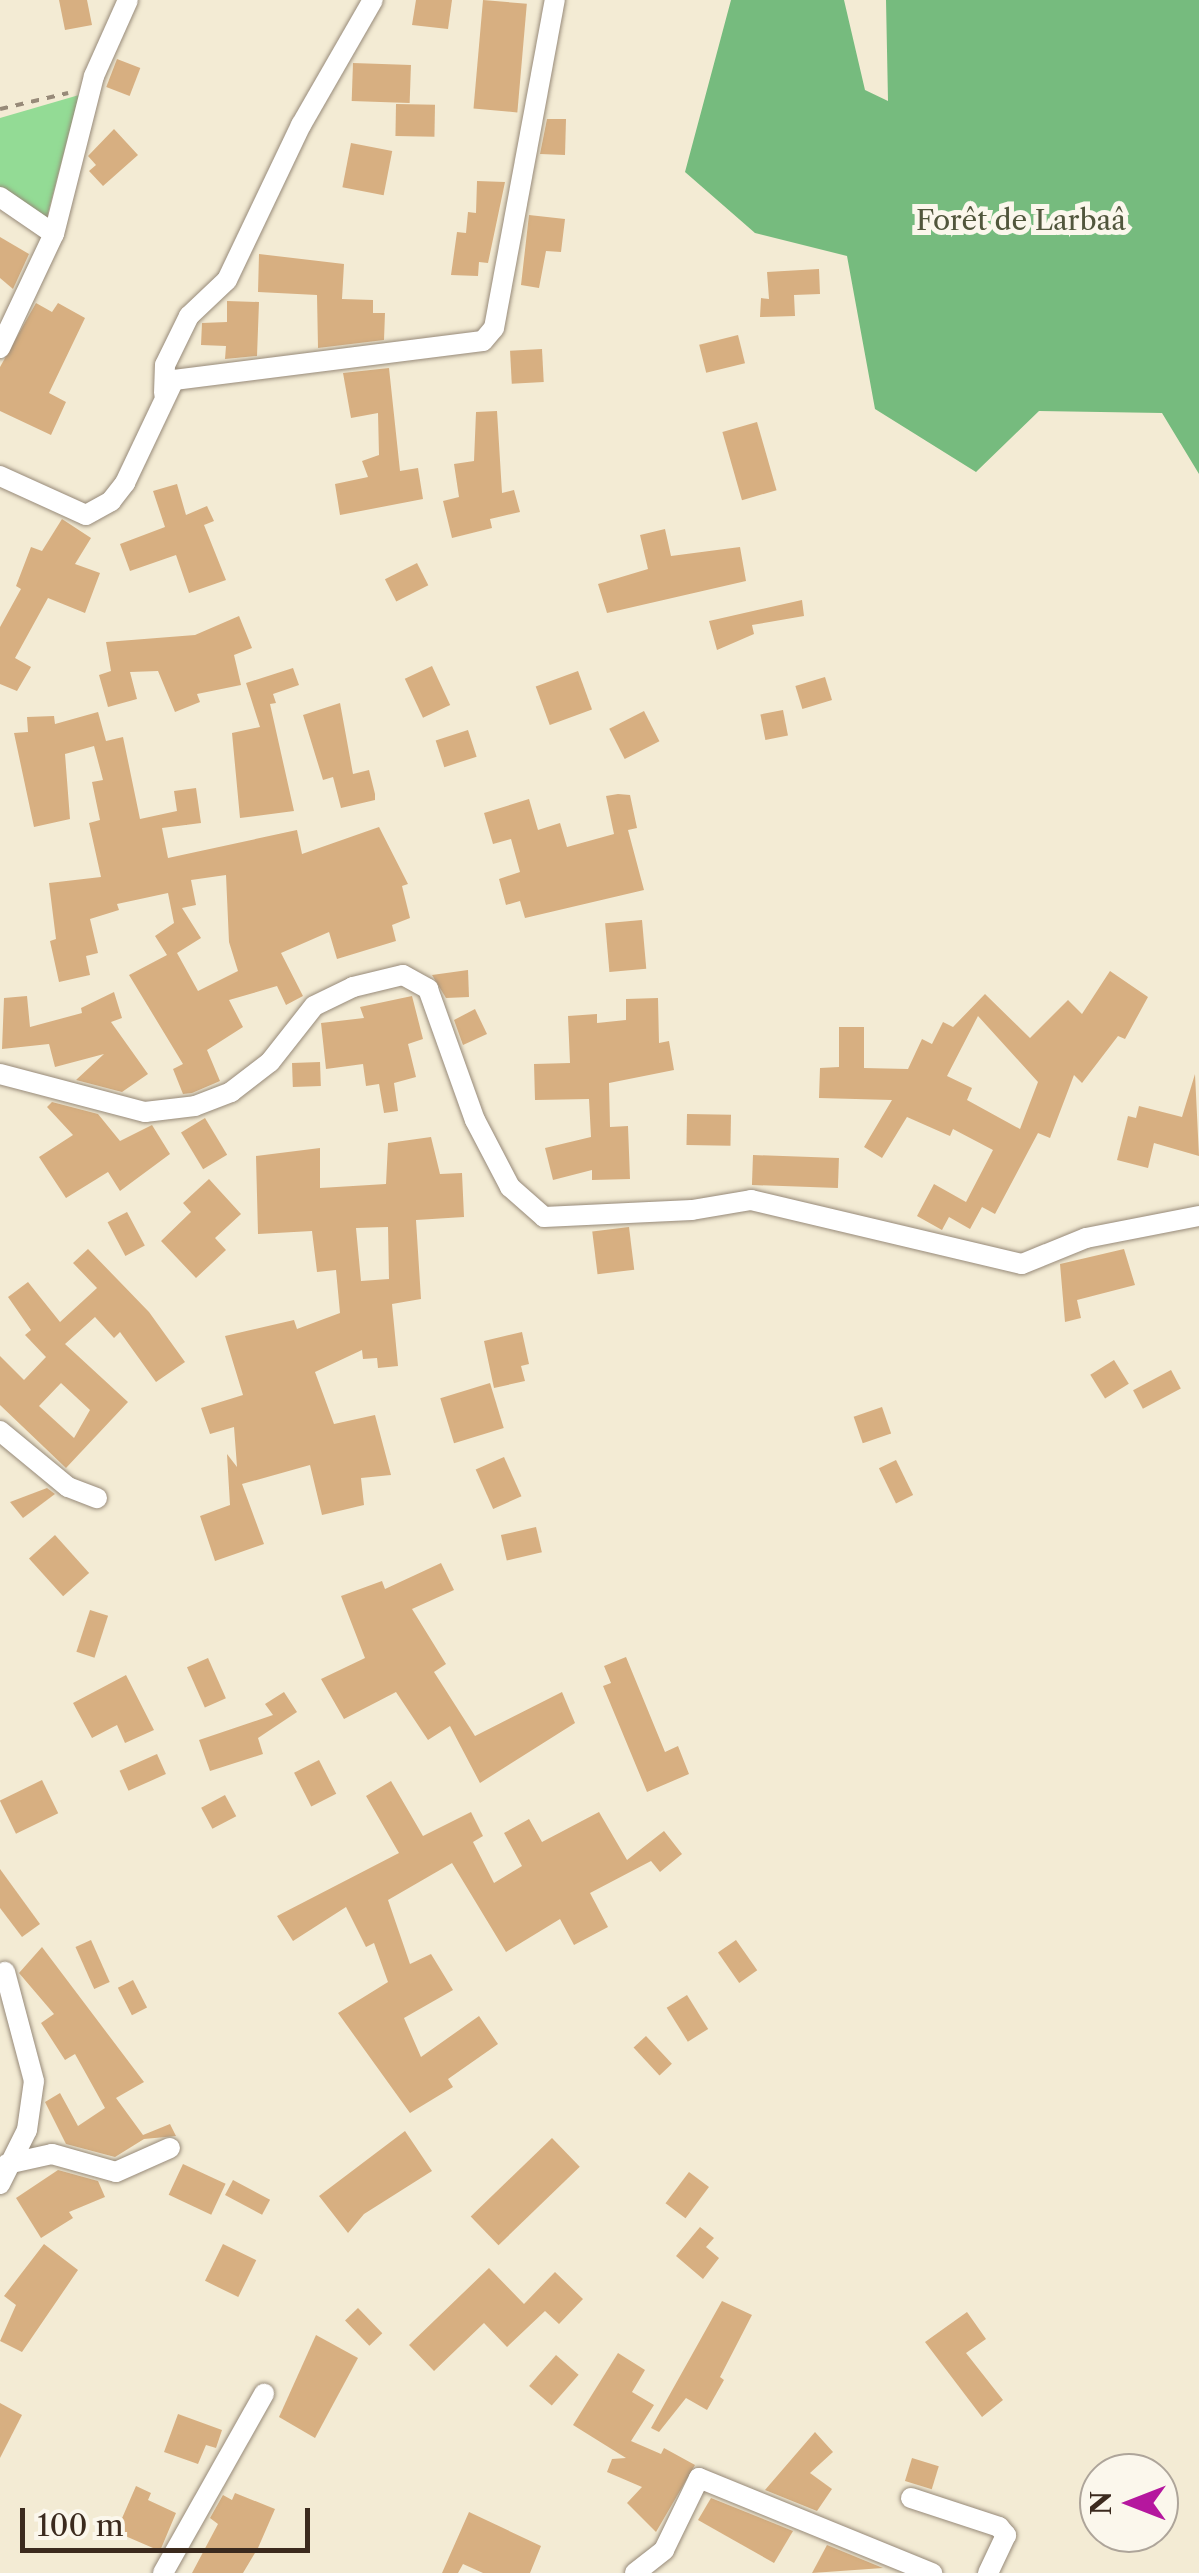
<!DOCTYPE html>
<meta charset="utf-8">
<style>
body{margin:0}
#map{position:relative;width:1199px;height:2573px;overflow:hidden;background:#f3ebd4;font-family:"Libre Caslon Text",serif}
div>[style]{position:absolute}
.green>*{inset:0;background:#93db95}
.forest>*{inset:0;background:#76bb7e}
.building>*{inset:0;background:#d7af81;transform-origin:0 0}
.path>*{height:4px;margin-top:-2px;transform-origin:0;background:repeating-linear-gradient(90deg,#978a79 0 8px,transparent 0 16px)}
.roads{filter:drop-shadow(0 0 2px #978a79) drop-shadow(0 0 2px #978a79)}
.minor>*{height:20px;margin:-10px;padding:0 10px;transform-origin:10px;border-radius:10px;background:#fff}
span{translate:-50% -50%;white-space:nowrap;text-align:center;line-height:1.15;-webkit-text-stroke:10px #fbf7ec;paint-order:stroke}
.park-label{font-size:28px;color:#51563c}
.north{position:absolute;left:1079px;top:2453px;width:100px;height:100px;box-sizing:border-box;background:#fbf7ec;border:2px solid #aea59a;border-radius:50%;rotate:270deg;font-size:28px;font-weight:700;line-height:40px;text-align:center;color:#3b2a1e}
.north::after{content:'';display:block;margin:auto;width:35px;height:45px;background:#b5179e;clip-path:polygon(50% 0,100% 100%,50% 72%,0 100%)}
.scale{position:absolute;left:20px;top:2508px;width:290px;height:45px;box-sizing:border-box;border:5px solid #3b2a1e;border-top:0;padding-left:12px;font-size:30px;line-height:35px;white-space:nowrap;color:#3b2a1e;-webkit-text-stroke:8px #fbf7ec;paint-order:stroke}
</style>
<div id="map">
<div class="green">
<div style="clip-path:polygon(79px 95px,47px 217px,0 190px,0 118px)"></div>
</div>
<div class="forest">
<div style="clip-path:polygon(731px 0,844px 0,865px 90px,888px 101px,886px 0,1199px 0,1199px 474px,1162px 413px,1039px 411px,976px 472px,875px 409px,847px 256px,755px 233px,685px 172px)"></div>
</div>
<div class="building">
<div style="clip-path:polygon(59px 0,87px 0,92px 25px,65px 30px)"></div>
<div style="clip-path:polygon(416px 0,452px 0,448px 29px,412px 25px)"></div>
<div style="left:483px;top:0;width:44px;height:109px;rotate:5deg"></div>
<div style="left:117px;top:59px;width:25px;height:30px;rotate:21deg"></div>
<div style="left:353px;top:63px;width:58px;height:38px;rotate:2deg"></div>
<div style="left:396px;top:104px;width:39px;height:32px;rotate:1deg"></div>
<div style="clip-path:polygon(547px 119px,566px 119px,565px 155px,540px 154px)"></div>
<div style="clip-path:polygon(114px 129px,138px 155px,103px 186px,89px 171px,96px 165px,88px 156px)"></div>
<div style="left:351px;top:143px;width:42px;height:45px;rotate:11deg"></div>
<div style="clip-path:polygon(477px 181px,505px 182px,488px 263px,479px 262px,478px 276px,451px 275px,457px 232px,466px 233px,468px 212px,476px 213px)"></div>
<div style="clip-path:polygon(529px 215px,565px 219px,561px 252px,546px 251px,539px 288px,521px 285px)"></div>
<div style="clip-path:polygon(0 237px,29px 254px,13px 289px,0 278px)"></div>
<div style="clip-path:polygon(259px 254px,344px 264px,342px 299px,373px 300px,373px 313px,385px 313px,384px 340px,318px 348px,317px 295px,258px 292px)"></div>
<div style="clip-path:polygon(819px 269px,820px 294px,794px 295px,795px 316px,760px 317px,761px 298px,769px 299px,767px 272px)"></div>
<div style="clip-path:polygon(227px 301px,259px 302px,257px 356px,225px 359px,226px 346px,201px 345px,202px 323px,227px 322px)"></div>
<div style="clip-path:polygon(36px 303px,52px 312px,58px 303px,85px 318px,49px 393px,66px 402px,51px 435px,0 411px,0 367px)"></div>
<div style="left:738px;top:335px;width:29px;height:40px;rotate:76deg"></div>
<div style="left:542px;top:349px;width:33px;height:32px;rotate:87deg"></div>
<div style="clip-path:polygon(389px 368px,400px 471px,418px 468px,423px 499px,340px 515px,335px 484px,368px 477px,362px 461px,379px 455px,378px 413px,351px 418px,343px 373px)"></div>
<div style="clip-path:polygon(497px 411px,502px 493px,514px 490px,520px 512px,490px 519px,492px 528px,452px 538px,443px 501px,459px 497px,454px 464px,474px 461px,476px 412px)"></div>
<div style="left:757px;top:422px;width:71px;height:36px;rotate:74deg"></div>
<div style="clip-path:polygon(177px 484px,186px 515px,207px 506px,214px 521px,204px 525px,226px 580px,189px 593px,176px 555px,130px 571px,120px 544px,165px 527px,153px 491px)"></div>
<div style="clip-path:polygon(62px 519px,91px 538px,75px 564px,100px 573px,85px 613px,48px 598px,15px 658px,31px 667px,17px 691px,0 684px,0 627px,21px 589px,16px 586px,31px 547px,42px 551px)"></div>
<div style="clip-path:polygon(665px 529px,671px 556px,740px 547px,746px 581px,607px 613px,598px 584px,648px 569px,640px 535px)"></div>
<div style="left:417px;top:563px;width:25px;height:36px;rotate:63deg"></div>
<div style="clip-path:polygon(802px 600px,804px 616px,752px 625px,754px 634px,717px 650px,709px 621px)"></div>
<div style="clip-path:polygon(239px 616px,252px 648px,234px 655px,241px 685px,197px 694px,200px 702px,175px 712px,158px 671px,130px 672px,137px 699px,108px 707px,99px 675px,111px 671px,106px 642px,195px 635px)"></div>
<div style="left:432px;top:666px;width:43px;height:30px;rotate:65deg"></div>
<div style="clip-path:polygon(293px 668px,299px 685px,273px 694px,276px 703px,270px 704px,294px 811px,240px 818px,232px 733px,260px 727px,246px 683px)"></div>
<div style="left:578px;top:671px;width:41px;height:45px;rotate:70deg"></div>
<div style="left:825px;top:677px;width:24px;height:31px;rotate:73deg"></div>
<div style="clip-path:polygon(340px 703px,353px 774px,369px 770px,375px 794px,375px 800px,341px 808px,333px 777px,323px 780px,303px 715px)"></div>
<div style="left:783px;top:710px;width:26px;height:23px;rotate:79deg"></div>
<div style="left:644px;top:711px;width:34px;height:39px;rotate:63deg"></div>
<div style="clip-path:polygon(evenodd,98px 712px,106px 741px,123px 737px,140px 819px,177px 811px,174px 791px,196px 788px,201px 823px,162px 828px,168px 858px,297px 830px,302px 854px,379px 827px,408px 884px,402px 886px,410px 918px,392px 925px,396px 941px,337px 959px,329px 932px,281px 953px,303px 996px,286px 1005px,277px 986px,229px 1000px,243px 1027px,207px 1050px,220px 1081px,192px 1093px,183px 1094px,173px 1069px,183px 1064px,129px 975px,167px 955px,155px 936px,174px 923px,168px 893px,117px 904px,119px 910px,90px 919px,98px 953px,86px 956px,90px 975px,59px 982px,50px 941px,56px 939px,49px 883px,101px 877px,89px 823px,100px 820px,92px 782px,103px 780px,94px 746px,65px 754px,70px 819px,34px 827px,14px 733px,28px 732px,27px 717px,54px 716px,55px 724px,98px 712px,226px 875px,229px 942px,238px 971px,198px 991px,177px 953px,201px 938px,182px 908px,196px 905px,191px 880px,226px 875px)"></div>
<div style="left:468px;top:730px;width:28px;height:34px;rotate:72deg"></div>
<div style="clip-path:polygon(618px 794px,630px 795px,637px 828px,628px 830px,644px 890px,525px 918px,520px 901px,506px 905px,499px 879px,520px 872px,511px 839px,493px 844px,484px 813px,529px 799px,538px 830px,560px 823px,567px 847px,614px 834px,606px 796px)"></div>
<div style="left:642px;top:920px;width:49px;height:37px;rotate:85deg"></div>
<div style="clip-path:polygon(468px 970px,469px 997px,446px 998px,432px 975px)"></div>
<div style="clip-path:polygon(evenodd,1110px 971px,1148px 997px,1125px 1039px,1118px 1036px,1082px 1083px,1074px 1075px,1050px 1138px,1038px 1133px,995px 1214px,982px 1207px,970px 1229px,949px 1217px,942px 1230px,917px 1216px,934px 1184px,966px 1202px,993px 1150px,953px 1129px,950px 1136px,907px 1117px,882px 1158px,864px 1147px,892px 1100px,819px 1098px,820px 1068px,839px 1067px,839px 1027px,864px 1027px,864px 1068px,908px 1069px,922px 1039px,932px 1044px,943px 1022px,953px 1027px,985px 994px,1030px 1038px,1068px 1000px,1082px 1014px,1110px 971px,978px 1016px,1038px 1082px,1020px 1129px,967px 1100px,972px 1088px,947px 1076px,978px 1016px)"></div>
<div style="clip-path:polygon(114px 992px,122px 1018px,111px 1022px,148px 1074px,122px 1092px,76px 1080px,104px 1054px,55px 1067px,49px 1044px,2px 1049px,4px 998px,27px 996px,30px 1027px,82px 1013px,81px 1008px)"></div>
<div style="clip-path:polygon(412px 996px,423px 1039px,408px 1044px,416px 1077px,394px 1083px,398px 1111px,384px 1113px,379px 1084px,366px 1086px,363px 1064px,326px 1069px,321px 1023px,364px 1018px,360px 1007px)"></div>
<div style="clip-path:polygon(658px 998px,659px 1043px,669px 1041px,674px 1070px,609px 1083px,610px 1127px,628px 1126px,630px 1179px,592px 1180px,592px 1170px,553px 1180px,545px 1148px,591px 1137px,589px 1099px,535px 1100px,534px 1064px,570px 1063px,568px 1016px,597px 1014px,597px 1023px,626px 1020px,626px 999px)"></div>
<div style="clip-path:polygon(475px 1009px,487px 1034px,463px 1045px,454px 1020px)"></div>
<div style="left:320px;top:1062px;width:24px;height:28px;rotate:88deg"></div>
<div style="clip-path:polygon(1195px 1074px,1199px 1156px,1154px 1143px,1148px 1168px,1117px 1160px,1128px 1116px,1136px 1118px,1139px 1106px,1182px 1117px)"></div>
<div style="clip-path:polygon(52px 1102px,98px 1114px,120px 1141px,152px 1125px,170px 1154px,120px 1191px,108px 1172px,66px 1198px,39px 1157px,73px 1135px,47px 1107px)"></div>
<div style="left:687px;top:1114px;width:44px;height:31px;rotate:1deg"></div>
<div style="left:205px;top:1118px;width:43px;height:28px;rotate:59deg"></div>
<div style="clip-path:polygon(evenodd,431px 1137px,440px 1174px,462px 1173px,464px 1217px,416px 1220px,421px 1299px,392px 1304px,398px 1366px,378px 1368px,377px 1358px,363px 1359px,362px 1350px,315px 1372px,334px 1424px,375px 1415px,391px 1475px,361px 1478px,364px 1505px,322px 1515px,310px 1465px,242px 1484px,264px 1544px,215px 1561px,200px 1516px,230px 1505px,227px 1454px,237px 1467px,234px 1427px,210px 1434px,201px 1408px,243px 1395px,225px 1336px,294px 1320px,297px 1329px,340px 1313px,336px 1270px,317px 1272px,312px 1231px,258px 1234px,256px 1156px,320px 1148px,320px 1188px,386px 1184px,388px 1143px,431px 1137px,388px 1227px,389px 1279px,361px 1281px,356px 1228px,388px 1227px)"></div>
<div style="left:753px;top:1155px;width:86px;height:30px;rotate:2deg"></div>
<div style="clip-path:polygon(209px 1179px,241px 1214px,215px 1238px,226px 1250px,196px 1278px,161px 1241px,191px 1212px,183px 1203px)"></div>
<div style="left:127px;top:1212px;width:38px;height:22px;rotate:62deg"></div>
<div style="left:629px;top:1227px;width:43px;height:37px;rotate:83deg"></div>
<div style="clip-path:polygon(evenodd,88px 1249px,149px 1312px,185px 1362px,156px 1382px,120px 1332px,114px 1338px,95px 1317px,65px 1344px,128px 1402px,66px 1468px,0 1405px,0 1356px,24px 1380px,46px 1357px,25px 1335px,31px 1330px,8px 1297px,28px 1282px,60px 1322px,97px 1288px,73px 1263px,88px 1249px,61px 1383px,90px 1410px,74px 1438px,39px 1406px,61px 1383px)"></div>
<div style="clip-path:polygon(1124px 1249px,1135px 1285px,1077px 1300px,1081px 1318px,1065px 1322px,1060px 1264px)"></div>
<div style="clip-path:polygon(522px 1332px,529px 1364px,521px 1366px,525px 1381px,494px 1388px,484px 1341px)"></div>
<div style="left:1114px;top:1360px;width:28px;height:28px;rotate:58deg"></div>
<div style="left:1171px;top:1370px;width:21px;height:43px;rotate:62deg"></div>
<div style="left:490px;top:1383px;width:47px;height:52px;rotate:73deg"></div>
<div style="left:882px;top:1407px;width:28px;height:30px;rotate:71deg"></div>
<div style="left:504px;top:1457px;width:43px;height:31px;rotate:66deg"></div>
<div style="left:896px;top:1460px;width:39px;height:19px;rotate:64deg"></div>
<div style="clip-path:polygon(47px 1488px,55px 1494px,23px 1518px,10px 1502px)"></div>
<div style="left:536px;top:1527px;width:26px;height:36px;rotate:77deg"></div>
<div style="left:55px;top:1535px;width:51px;height:35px;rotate:48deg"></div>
<div style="clip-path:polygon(441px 1563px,454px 1590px,412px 1609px,446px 1664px,434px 1672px,475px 1736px,562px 1692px,575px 1723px,480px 1783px,450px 1726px,428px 1740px,396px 1692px,344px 1719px,321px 1679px,365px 1658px,341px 1596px,382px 1581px,385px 1589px)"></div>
<div style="left:90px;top:1610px;width:19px;height:44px;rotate:18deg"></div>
<div style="clip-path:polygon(626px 1657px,665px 1752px,678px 1746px,689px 1774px,647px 1792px,603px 1686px,611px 1683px,604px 1666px)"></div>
<div style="left:208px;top:1658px;width:44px;height:23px;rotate:66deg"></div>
<div style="clip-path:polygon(126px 1675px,154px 1730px,125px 1743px,117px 1725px,92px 1738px,73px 1703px)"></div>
<div style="clip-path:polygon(284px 1692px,297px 1712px,258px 1738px,263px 1754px,210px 1771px,199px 1740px,273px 1715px,265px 1704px)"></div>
<div style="left:157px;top:1754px;width:22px;height:41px;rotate:66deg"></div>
<div style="left:319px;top:1760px;width:38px;height:28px;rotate:63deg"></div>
<div style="left:42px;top:1780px;width:37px;height:47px;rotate:64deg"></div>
<div style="clip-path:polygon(391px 1781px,423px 1836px,471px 1812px,483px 1836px,473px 1842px,494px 1883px,522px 1866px,504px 1833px,529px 1819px,542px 1842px,599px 1812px,627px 1860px,664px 1831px,682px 1854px,660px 1872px,651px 1861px,590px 1893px,608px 1927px,574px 1945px,560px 1919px,506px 1952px,452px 1863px,388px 1900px,410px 1964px,431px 1954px,453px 1990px,404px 2018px,421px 2057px,479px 2016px,498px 2044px,448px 2079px,453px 2087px,410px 2113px,338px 2013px,388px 1982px,374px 1943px,366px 1947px,346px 1907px,293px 1941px,277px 1916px,399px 1853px,366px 1796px)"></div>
<div style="left:225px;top:1795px;width:24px;height:27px;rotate:62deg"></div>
<div style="clip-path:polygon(0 1869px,40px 1924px,22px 1937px,0 1908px)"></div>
<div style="left:91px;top:1940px;width:46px;height:17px;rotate:66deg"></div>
<div style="left:736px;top:1940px;width:37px;height:22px;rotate:55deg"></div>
<div style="clip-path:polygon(42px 1947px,144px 2082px,116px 2098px,143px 2135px,170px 2124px,176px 2136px,144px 2139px,115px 2157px,66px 2144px,45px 2102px,60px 2093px,78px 2126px,105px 2108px,75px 2054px,65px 2060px,41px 2023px,54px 2014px,19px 1973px)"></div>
<div style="left:133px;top:1980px;width:31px;height:17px;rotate:63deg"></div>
<div style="left:687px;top:1995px;width:40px;height:24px;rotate:58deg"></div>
<div style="left:646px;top:2036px;width:38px;height:17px;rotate:47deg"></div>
<div style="clip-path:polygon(405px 2131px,432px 2171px,364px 2214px,348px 2233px,319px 2196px)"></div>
<div style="left:552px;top:2138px;width:40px;height:113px;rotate:46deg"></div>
<div style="left:183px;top:2164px;width:47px;height:34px;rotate:25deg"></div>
<div style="clip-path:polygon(58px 2170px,98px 2181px,105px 2197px,69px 2212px,73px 2218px,41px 2238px,16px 2198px)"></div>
<div style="left:689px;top:2172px;width:25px;height:39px;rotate:37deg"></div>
<div style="left:233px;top:2180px;width:42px;height:17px;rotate:28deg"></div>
<div style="clip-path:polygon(700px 2227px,714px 2238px,706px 2247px,719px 2258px,703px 2279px,676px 2256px)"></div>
<div style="clip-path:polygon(44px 2244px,78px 2270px,22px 2352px,0 2341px,16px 2305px,4px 2296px)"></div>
<div style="left:223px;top:2244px;width:37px;height:41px;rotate:26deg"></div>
<div style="clip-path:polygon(489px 2268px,524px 2304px,555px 2272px,583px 2299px,559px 2324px,545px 2311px,507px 2347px,484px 2323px,434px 2371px,409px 2345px)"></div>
<div style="clip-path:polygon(722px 2301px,752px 2315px,720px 2377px,724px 2380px,707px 2410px,686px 2398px,659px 2432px,651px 2428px)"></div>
<div style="left:358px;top:2308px;width:35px;height:18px;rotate:46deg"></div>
<div style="clip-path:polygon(967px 2312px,986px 2339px,966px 2353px,1003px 2400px,982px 2417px,925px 2342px)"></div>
<div style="clip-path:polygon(316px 2335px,358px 2358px,315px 2438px,279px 2417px)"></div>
<div style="clip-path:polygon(618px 2353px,645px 2370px,632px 2392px,654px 2405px,631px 2441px,661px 2454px,664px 2448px,695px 2465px,656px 2532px,627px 2503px,642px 2487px,607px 2472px,612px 2459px,626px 2458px,573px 2425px)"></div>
<div style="left:556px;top:2355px;width:30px;height:41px;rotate:41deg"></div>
<div style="clip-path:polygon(0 2403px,22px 2415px,0 2458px)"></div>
<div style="clip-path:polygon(178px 2414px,222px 2430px,216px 2448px,206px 2445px,198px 2464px,164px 2452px)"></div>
<div style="clip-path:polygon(815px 2432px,833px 2452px,810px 2473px,832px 2489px,817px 2511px,765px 2490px)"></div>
<div style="left:912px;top:2458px;width:28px;height:24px;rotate:17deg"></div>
<div style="clip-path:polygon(136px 2486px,151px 2493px,148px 2500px,176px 2513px,160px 2551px,116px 2532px)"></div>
<div style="clip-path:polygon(235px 2493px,275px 2509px,258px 2548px,243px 2573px,192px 2573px,218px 2524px,210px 2518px,223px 2495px,232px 2500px)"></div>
<div style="clip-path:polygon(711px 2498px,793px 2531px,774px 2563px,698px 2520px)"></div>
<div style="clip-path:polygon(469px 2512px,541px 2546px,530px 2573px,483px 2573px,463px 2564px,458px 2573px,442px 2573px)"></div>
<div style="clip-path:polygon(827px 2545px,883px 2568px,812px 2573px)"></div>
</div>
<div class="path">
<div style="left:0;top:109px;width:70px;rotate:-13.2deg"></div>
</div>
<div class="roads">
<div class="minor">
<div style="left:0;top:197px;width:65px;rotate:34.4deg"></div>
<div style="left:0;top:348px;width:126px;rotate:-64.7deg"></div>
<div style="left:54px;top:234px;width:163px;rotate:-75.8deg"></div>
<div style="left:94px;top:76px;width:83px;rotate:-65.9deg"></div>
<div style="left:164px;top:393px;width:28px;rotate:-88deg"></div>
<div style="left:165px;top:365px;width:55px;rotate:-63.9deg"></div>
<div style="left:189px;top:316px;width:52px;rotate:-43.5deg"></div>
<div style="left:227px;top:280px;width:172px;rotate:-64.5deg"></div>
<div style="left:301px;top:125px;width:144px;rotate:-60.1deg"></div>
<div style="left:0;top:476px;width:94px;rotate:24.4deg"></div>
<div style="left:86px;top:515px;width:29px;rotate:-29deg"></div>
<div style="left:111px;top:501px;width:23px;rotate:-52deg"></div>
<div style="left:125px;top:483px;width:114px;rotate:-64.6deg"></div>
<div style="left:174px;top:380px;width:311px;rotate:-7.2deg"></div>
<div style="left:483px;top:341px;width:17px;rotate:-50deg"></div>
<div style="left:494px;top:328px;width:334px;rotate:-79.5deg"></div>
<div style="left:0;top:1074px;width:150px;rotate:14.7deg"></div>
<div style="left:145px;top:1112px;width:50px;rotate:-6.8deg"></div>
<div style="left:195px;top:1106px;width:39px;rotate:-21deg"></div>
<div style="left:231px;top:1092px;width:49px;rotate:-37.6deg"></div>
<div style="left:270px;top:1062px;width:71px;rotate:-51.8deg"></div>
<div style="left:314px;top:1006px;width:43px;rotate:-26deg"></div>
<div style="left:353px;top:987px;width:51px;rotate:-13.5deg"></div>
<div style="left:403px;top:975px;width:29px;rotate:29deg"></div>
<div style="left:428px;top:989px;width:139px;rotate:70.3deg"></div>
<div style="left:475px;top:1120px;width:76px;rotate:62.4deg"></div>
<div style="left:510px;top:1187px;width:45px;rotate:41.4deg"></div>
<div style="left:544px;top:1217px;width:148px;rotate:-2.7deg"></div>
<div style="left:692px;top:1210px;width:60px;rotate:-9.6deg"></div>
<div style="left:751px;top:1200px;width:278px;rotate:13.3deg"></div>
<div style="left:1022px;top:1264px;width:69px;rotate:-22.1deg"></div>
<div style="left:1086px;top:1238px;width:115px;rotate:-11deg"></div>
<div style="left:0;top:1431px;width:88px;rotate:39.5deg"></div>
<div style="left:68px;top:1487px;width:31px;rotate:21deg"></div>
<div style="left:7px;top:2164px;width:46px;rotate:-12.5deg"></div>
<div style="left:52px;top:2154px;width:66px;rotate:15.7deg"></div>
<div style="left:116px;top:2172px;width:59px;rotate:-24deg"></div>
<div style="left:0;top:2184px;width:60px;rotate:-63.4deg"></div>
<div style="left:27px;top:2130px;width:49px;rotate:-81.9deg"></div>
<div style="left:34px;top:2081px;width:113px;rotate:-104.9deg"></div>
<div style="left:911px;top:2498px;width:93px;rotate:18.2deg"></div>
<div style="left:999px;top:2527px;width:11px;rotate:49deg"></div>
<div style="left:1006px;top:2535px;width:42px;rotate:115.3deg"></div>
<div style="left:163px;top:2573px;width:206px;rotate:-60.6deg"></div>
<div style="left:635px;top:2573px;width:37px;rotate:-38deg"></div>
<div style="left:664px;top:2550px;width:80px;rotate:-64.1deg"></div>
<div style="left:699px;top:2478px;width:252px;rotate:22.2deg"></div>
</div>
</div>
<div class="park-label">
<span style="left:1021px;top:220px">Forêt de Larbaâ</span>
</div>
<div class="north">N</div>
<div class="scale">100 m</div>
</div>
